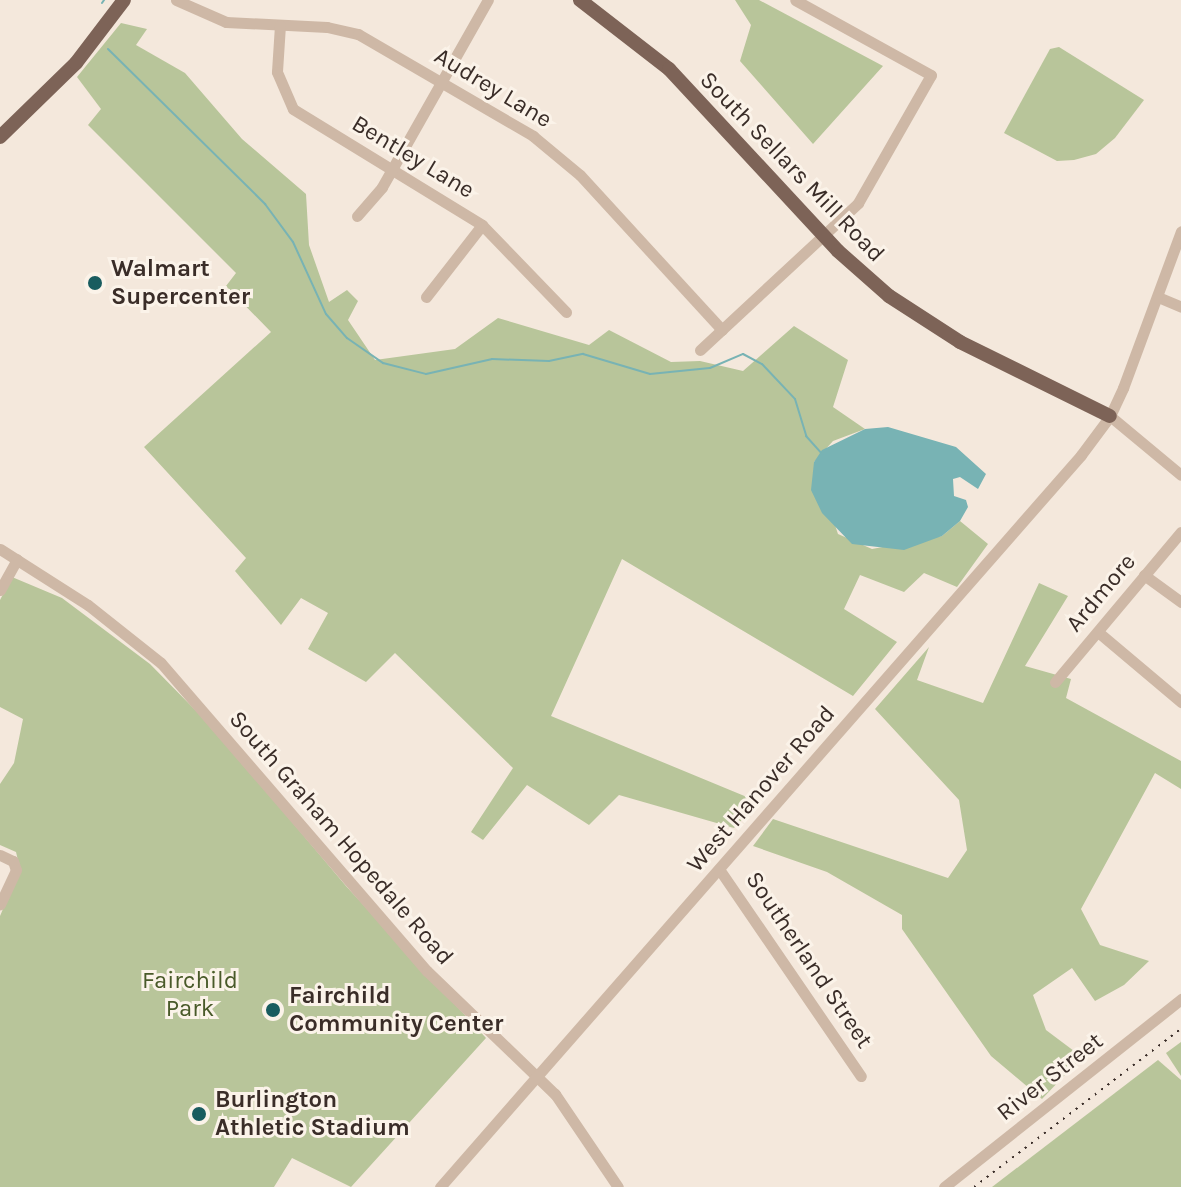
<!DOCTYPE html>
<style>
body{margin:0}
#map{position:relative;width:1181px;height:1187px;overflow:hidden;background:#f4e8dc;font-family:Karla,sans-serif}
div>[style]{position:absolute}
.green>*{inset:0;background:#b8c59a}
.water>*{inset:0;background:#78b3b4}
.stream>*{height:2px;margin:-1px;padding:0 1px;transform-origin:1px;border-radius:1px;background:#78b3b4}
.minor>*{height:11px;margin:-5.5px;padding:0 5.5px;transform-origin:5.5px;border-radius:5.5px;background:#ceb8a6}
.major>*{height:14px;margin:-7px;padding:0 7px;transform-origin:7px;border-radius:7px;background:#7d6357}
.rail>*{height:2px;margin-top:-1px;transform-origin:0;background:repeating-linear-gradient(90deg,#3a2d28 0 2px,transparent 0 8px)}
.dots>*{width:22px;height:22px;translate:-50% -50%;box-sizing:border-box;border:4px solid #fbf3e9;border-radius:50%}
span{translate:-50% -50%;white-space:nowrap;text-align:center;line-height:1.15;-webkit-text-stroke:6px #fbf3e9;paint-order:stroke}
.street-label{font-size:24px;color:#3a2d28}
.poi-label{font-size:24px;color:#3a2d28;font-weight:700}
.left{translate:0 -50%;text-align:left}
.park-label{font-size:24px;color:#495a29}
</style>
<div id="map">
<div class="green">
<div style="clip-path:polygon(735px 0,759px 0,883px 66px,813px 144px,740px 61px,751px 25px)"></div>
<div style="clip-path:polygon(121px 23px,147px 29px,136px 45px,185px 73px,242px 139px,306px 194px,309px 245px,329px 302px,347px 290px,358px 301px,348px 320px,375px 360px,455px 349px,498px 318px,589px 345px,609px 330px,671px 362px,700px 361px,743px 371px,794px 326px,848px 360px,833px 407px,865px 429px,833px 441px,814px 462px,838px 534px,872px 549px,942px 536px,960px 521px,988px 544px,957px 587px,924px 573px,904px 592px,860px 575px,844px 609px,897px 642px,853px 696px,622px 559px,551px 716px,759px 802px,734px 828px,619px 795px,589px 825px,527px 785px,483px 840px,471px 832px,513px 768px,395px 653px,366px 682px,308px 649px,328px 613px,301px 598px,281px 625px,235px 571px,246px 558px,144px 447px,271px 332px,226px 286px,236px 273px,88px 125px,101px 109px,77px 77px)"></div>
<div style="clip-path:polygon(1059px 47px,1144px 100px,1115px 138px,1096px 154px,1074px 160px,1057px 161px,1004px 133px,1050px 49px)"></div>
<div style="clip-path:polygon(12px 577px,62px 598px,150px 664px,210px 725px,346px 886px,486px 1038px,351px 1187px,292px 1158px,274px 1187px,0 1187px,0 916px,20px 869px,16px 852px,0 845px,0 784px,14px 763px,23px 719px,0 707px,0 600px)"></div>
<div style="clip-path:polygon(1039px 583px,1068px 596px,1025px 666px,1071px 679px,1066px 698px,1181px 761px,1181px 789px,1155px 773px,1081px 909px,1100px 945px,1149px 961px,1124px 985px,1095px 1001px,1072px 968px,1033px 995px,1046px 1030px,1082px 1057px,1042px 1099px,991px 1056px,902px 929px,902px 915px,827px 872px,753px 846px,773px 819px,948px 878px,967px 850px,959px 800px,875px 709px,929px 647px,917px 680px,983px 703px)"></div>
<div style="clip-path:polygon(1181px 1042px,1181px 1076px,1166px 1053px)"></div>
<div style="clip-path:polygon(1158px 1060px,1181px 1080px,1181px 1187px,992px 1187px)"></div>
</div>
<div class="water">
<div style="clip-path:polygon(888px 427px,956px 447px,986px 474px,978px 489px,960px 477px,953px 479px,954px 496px,966px 500px,968px 507px,960px 521px,942px 536px,904px 550px,852px 544px,822px 513px,811px 490px,814px 462px,822px 450px,865px 429px)"></div>
</div>
<div class="stream">
<div style="left:102px;top:3px;width:4px;rotate:-56deg"></div>
<div style="left:108px;top:49px;width:221px;rotate:44.6deg"></div>
<div style="left:265px;top:204px;width:47px;rotate:53.6deg"></div>
<div style="left:293px;top:242px;width:79px;rotate:65.4deg"></div>
<div style="left:326px;top:314px;width:32px;rotate:49deg"></div>
<div style="left:347px;top:338px;width:44px;rotate:34.8deg"></div>
<div style="left:383px;top:363px;width:44px;rotate:14.3deg"></div>
<div style="left:426px;top:374px;width:68px;rotate:-12.8deg"></div>
<div style="left:492px;top:359px;width:57px;rotate:2deg"></div>
<div style="left:549px;top:361px;width:35px;rotate:-12deg"></div>
<div style="left:583px;top:354px;width:70px;rotate:16.6deg"></div>
<div style="left:650px;top:374px;width:60px;rotate:-5.7deg"></div>
<div style="left:710px;top:368px;width:36px;rotate:-23deg"></div>
<div style="left:743px;top:354px;width:21px;rotate:28deg"></div>
<div style="left:762px;top:364px;width:48px;rotate:46.7deg"></div>
<div style="left:795px;top:399px;width:39px;rotate:73deg"></div>
<div style="left:806px;top:436px;width:24px;rotate:48deg"></div>
</div>
<div class="minor">
<div style="left:176px;top:0;width:55px;rotate:23.7deg"></div>
<div style="left:226px;top:22px;width:101px;rotate:2.8deg"></div>
<div style="left:327px;top:27px;width:32px;rotate:13deg"></div>
<div style="left:358px;top:34px;width:203px;rotate:30.2deg"></div>
<div style="left:533px;top:136px;width:61px;rotate:39.7deg"></div>
<div style="left:580px;top:175px;width:210px;rotate:47.5deg"></div>
<div style="left:280px;top:25px;width:47px;rotate:93.7deg"></div>
<div style="left:277px;top:72px;width:40px;rotate:66.6deg"></div>
<div style="left:293px;top:109px;width:222px;rotate:31.5deg"></div>
<div style="left:482px;top:225px;width:121px;rotate:46deg"></div>
<div style="left:357px;top:216px;width:38px;rotate:-49deg"></div>
<div style="left:382px;top:187px;width:215px;rotate:-60.5deg"></div>
<div style="left:426px;top:297px;width:91px;rotate:-52.1deg"></div>
<div style="left:1158px;top:297px;width:25px;rotate:23deg"></div>
<div style="left:700px;top:350px;width:216px;rotate:-42.9deg"></div>
<div style="left:858px;top:203px;width:147px;rotate:-60.3deg"></div>
<div style="left:931px;top:75px;width:155px;rotate:-151.1deg"></div>
<div style="left:1110px;top:416px;width:92px;rotate:39.7deg"></div>
<div style="left:0;top:549px;width:104px;rotate:32.5deg"></div>
<div style="left:88px;top:605px;width:93px;rotate:38.5deg"></div>
<div style="left:161px;top:663px;width:407px;rotate:49.2deg"></div>
<div style="left:427px;top:971px;width:178px;rotate:43.9deg"></div>
<div style="left:555px;top:1094px;width:112px;rotate:55.9deg"></div>
<div style="left:1144px;top:575px;width:46px;rotate:36.1deg"></div>
<div style="left:0;top:590px;width:35px;rotate:-61deg"></div>
<div style="left:1098px;top:632px;width:109px;rotate:40.1deg"></div>
<div style="left:1055px;top:682px;width:196px;rotate:-50deg"></div>
<div style="left:0;top:855px;width:14px;rotate:25deg"></div>
<div style="left:13px;top:861px;width:9px;rotate:72deg"></div>
<div style="left:16px;top:870px;width:38px;rotate:115deg"></div>
<div style="left:719px;top:869px;width:251px;rotate:55.6deg"></div>
<div style="left:440px;top:1187px;width:973px;rotate:-48.79deg"></div>
<div style="left:1081px;top:455px;width:49px;rotate:-53.4deg"></div>
<div style="left:1110px;top:416px;width:31px;rotate:-65deg"></div>
<div style="left:1123px;top:388px;width:167px;rotate:-69.7deg"></div>
<div style="left:944px;top:1187px;width:303px;rotate:-38.4deg"></div>
</div>
<div class="major">
<div style="left:580px;top:0;width:113px;rotate:37.8deg"></div>
<div style="left:669px;top:69px;width:248px;rotate:47.1deg"></div>
<div style="left:838px;top:251px;width:68px;rotate:41.4deg"></div>
<div style="left:889px;top:296px;width:85px;rotate:32.9deg"></div>
<div style="left:960px;top:342px;width:167px;rotate:26.3deg"></div>
<div style="left:0;top:137px;width:106px;rotate:-44.2deg"></div>
<div style="left:76px;top:63px;width:79px;rotate:-52.7deg"></div>
</div>
<div class="rail">
<div style="left:974px;top:1187px;width:260px;rotate:-37.4deg"></div>
</div>
<div class="dots">
<div style="left:95px;top:283px;background:#195c5f"></div>
<div style="left:273px;top:1010px;background:#195c5f"></div>
<div style="left:199px;top:1114px;background:#195c5f"></div>
</div>
<div class="street-label">
<span style="left:493px;top:88px;rotate:31deg">Audrey Lane</span>
<span style="left:413px;top:157px;rotate:31deg">Bentley Lane</span>
<span style="left:792px;top:167px;rotate:46deg">South Sellars Mill Road</span>
<span style="left:1101px;top:593px;rotate:-50deg">Ardmore</span>
<span style="left:761px;top:789px;rotate:-49deg">West Hanover Road</span>
<span style="left:341px;top:838px;rotate:49deg">South Graham Hopedale Road</span>
<span style="left:809px;top:960px;rotate:56deg">Southerland Street</span>
<span style="left:1050px;top:1077px;rotate:-38deg">River Street</span>
</div>
<div class="poi-label">
<span class="left" style="left:111px;top:283px">Walmart<br>Supercenter</span>
<span class="left" style="left:289px;top:1010px">Fairchild<br>Community Center</span>
<span class="left" style="left:215px;top:1114px">Burlington<br>Athletic Stadium</span>
</div>
<div class="park-label">
<span style="left:190px;top:995px">Fairchild<br>Park</span>
</div>
</div>
